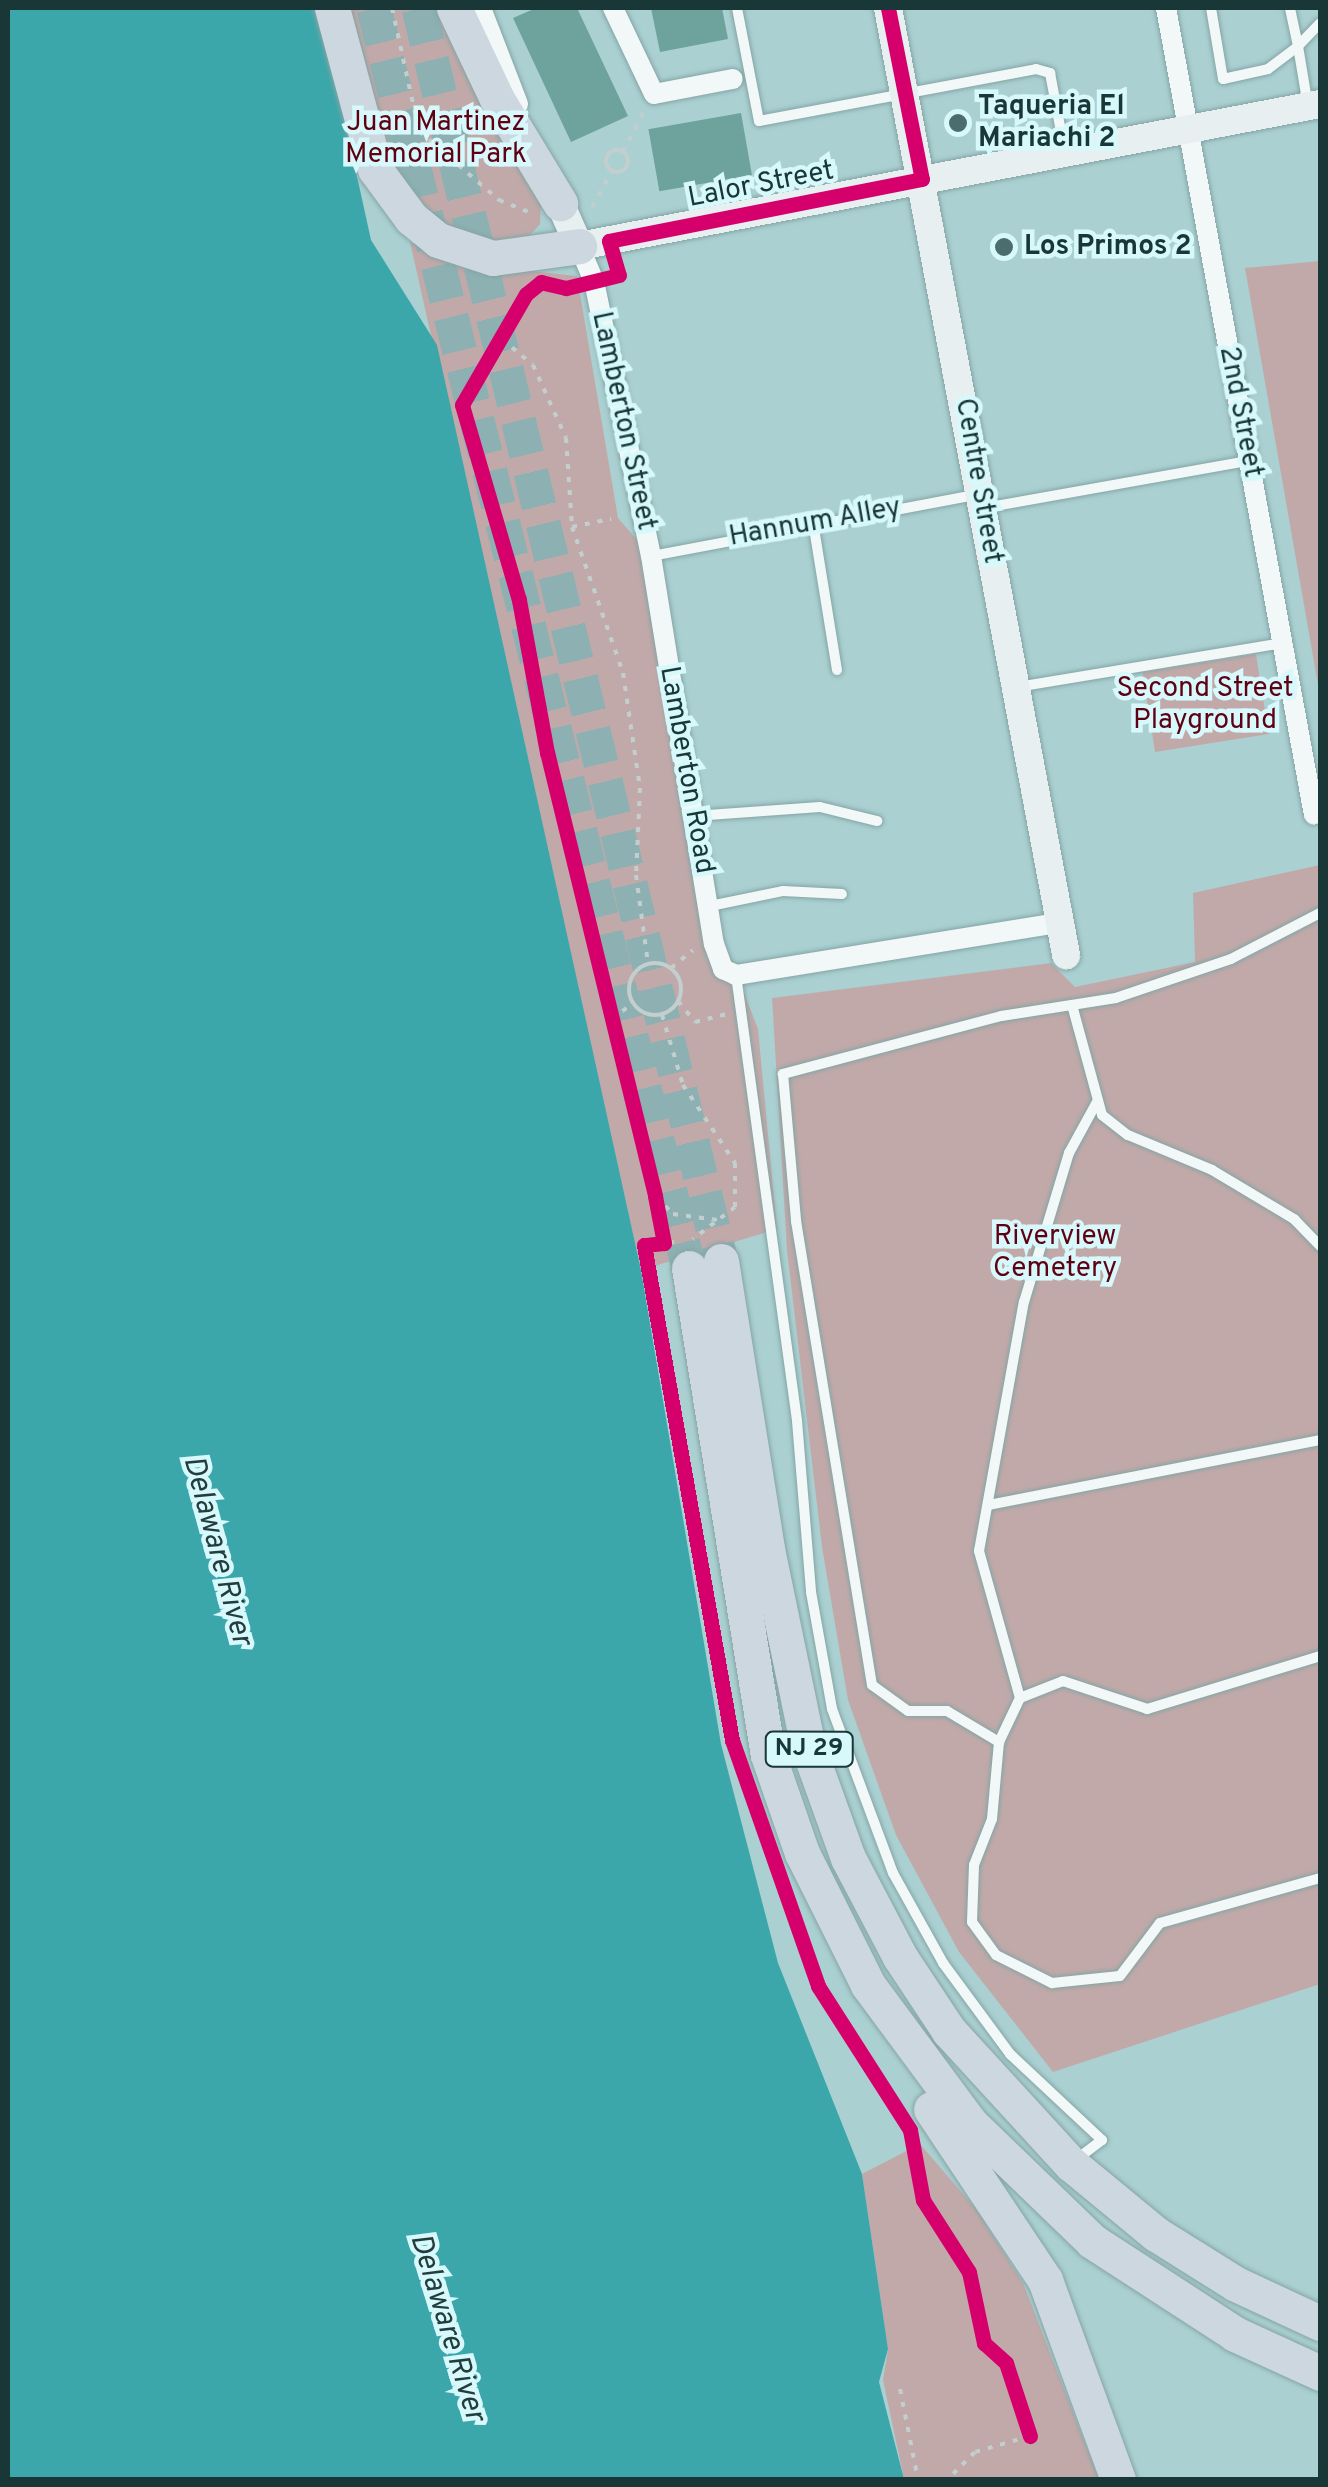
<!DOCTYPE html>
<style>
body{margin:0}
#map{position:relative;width:1328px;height:2487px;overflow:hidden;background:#aad0d1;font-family:Overpass,sans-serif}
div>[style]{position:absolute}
.green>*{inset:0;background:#c2a9a9;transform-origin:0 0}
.water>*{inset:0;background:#3ba7ab}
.building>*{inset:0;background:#6da29d;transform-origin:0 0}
.highway-tunnel>*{height:35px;margin-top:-17.5px;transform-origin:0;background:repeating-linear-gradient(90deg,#8db1b2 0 35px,transparent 0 53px)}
.path>*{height:4px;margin-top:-2px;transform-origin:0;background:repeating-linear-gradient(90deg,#c3cfcf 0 5px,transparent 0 13px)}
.path>.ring{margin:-2px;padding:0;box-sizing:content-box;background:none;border:4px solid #c3cfcf;border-radius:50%}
.roads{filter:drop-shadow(0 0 2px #85a4a5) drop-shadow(0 0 2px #85a4a5)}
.lane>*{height:10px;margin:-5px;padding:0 5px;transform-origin:5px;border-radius:5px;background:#f2f8f8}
.street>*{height:20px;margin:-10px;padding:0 10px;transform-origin:10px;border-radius:10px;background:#f2f8f8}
.secondary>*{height:28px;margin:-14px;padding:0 14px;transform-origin:14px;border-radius:14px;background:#e7eff0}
.highway>*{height:35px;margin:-17.5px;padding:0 17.5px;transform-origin:17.5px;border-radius:17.5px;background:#cdd7df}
.cycleway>*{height:15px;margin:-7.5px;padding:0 7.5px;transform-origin:7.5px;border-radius:7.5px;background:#d6006c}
.dots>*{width:28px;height:28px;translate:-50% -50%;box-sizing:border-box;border:5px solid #d7f9fb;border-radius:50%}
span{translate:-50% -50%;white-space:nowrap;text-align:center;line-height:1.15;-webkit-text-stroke:9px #d7f9fb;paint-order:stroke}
.shield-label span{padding:2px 8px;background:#d7f9fb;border:2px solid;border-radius:8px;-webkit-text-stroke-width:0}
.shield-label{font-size:25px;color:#1a3738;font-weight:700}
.poi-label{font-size:28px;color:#1a3738;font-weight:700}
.left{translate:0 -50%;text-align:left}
.park-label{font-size:28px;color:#5f0013}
.street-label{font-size:28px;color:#1a3738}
.water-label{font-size:30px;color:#233d3e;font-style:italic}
.frame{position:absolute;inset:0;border:10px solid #1a3738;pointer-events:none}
</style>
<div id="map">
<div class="green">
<div style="clip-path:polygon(343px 8px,441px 8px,541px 202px,540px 224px,525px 241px,509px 245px,443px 226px,398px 194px)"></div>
<div style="clip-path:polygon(410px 242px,468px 264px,577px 276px,618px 518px,651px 556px,710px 906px,758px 1029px,777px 1229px,641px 1270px)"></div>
<div style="clip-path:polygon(1320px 261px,1320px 696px,1245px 268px)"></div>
<div style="left:1256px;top:654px;width:81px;height:115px;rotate:81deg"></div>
<div style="clip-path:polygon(1320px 865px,1320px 1984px,1053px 2072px,959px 1952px,896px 1835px,848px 1700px,822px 1547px,787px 1250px,772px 998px,1051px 963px,1075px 987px,1195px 962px,1193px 893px)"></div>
<div style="clip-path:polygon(920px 2144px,976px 2209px,1023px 2283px,1099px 2479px,904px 2479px,883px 2380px,888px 2349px,862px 2174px)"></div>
</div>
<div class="water">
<div style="clip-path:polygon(8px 8px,320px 8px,371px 240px,437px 345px,641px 1270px,721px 1744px,778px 1963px,862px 2174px,888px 2349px,879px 2382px,904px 2479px,8px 2480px)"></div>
</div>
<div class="building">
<div style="clip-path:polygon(536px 8px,577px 8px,628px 116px,571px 142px,513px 18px)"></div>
<div style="clip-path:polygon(651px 8px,722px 8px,728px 39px,660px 52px)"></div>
<div style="left:741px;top:113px;width:63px;height:94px;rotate:80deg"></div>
</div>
<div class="highway-tunnel">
<div style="left:374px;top:8px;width:1299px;rotate:75.96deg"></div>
<div style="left:419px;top:8px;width:1289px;rotate:76.45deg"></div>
</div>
<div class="path">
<div style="left:392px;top:8px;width:126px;rotate:77.6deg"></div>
<div style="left:419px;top:131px;width:106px;rotate:40.8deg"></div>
<div style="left:499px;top:200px;width:35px;rotate:22deg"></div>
<div class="ring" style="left:606px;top:150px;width:18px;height:18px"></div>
<div style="left:623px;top:152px;width:44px;rotate:-62.9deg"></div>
<div style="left:592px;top:207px;width:41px;rotate:-60.9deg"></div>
<div style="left:541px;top:282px;width:27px;rotate:141deg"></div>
<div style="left:520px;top:299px;width:121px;rotate:118.7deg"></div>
<div style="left:462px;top:405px;width:203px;rotate:73.7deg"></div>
<div style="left:519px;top:600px;width:155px;rotate:79.6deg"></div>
<div style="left:547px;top:752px;width:505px;rotate:76.6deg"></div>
<div style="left:502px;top:339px;width:40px;rotate:40deg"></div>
<div style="left:533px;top:365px;width:80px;rotate:65.7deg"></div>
<div style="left:566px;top:438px;width:89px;rotate:86.1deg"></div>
<div style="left:572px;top:527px;width:155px;rotate:70.7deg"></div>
<div style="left:623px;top:673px;width:116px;rotate:81.6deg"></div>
<div style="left:640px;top:788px;width:87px;rotate:92.6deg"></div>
<div style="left:636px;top:875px;width:90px;rotate:82.3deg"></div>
<div style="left:572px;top:527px;width:40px;rotate:-12deg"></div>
<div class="ring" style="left:629px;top:963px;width:48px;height:48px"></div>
<div style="left:671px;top:968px;width:28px;rotate:-39deg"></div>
<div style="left:678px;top:1001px;width:27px;rotate:51deg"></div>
<div style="left:695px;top:1022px;width:32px;rotate:-14deg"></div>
<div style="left:662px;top:1015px;width:73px;rotate:73.3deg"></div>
<div style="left:683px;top:1085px;width:94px;rotate:56.3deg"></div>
<div style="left:735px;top:1163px;width:44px;rotate:90deg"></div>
<div style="left:735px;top:1207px;width:53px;rotate:142.7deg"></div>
<div style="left:612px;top:1019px;width:25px;rotate:-37deg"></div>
<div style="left:656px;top:1197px;width:24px;rotate:45deg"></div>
<div style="left:673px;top:1214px;width:45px;rotate:7.6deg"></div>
<div style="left:674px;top:1242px;width:30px;rotate:174deg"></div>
<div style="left:644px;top:1245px;width:503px;rotate:79.92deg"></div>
<div style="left:732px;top:1740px;width:261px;rotate:70.7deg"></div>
<div style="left:818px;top:1986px;width:161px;rotate:57.4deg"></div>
<div style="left:910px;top:2130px;width:71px;rotate:79.5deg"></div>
<div style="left:923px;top:2200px;width:85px;rotate:57.4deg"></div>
<div style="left:969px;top:2272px;width:73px;rotate:78.1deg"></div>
<div style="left:984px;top:2343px;width:30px;rotate:42deg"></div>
<div style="left:1006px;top:2363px;width:77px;rotate:71.8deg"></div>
<div style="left:1030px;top:2436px;width:57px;rotate:163.8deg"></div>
<div style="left:975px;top:2452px;width:40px;rotate:135deg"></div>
<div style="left:900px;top:2389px;width:93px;rotate:78.8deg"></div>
</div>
<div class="roads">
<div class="lane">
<div style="left:737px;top:8px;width:115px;rotate:79deg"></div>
<div style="left:759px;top:121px;width:282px;rotate:-10.6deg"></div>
<div style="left:1036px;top:69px;width:15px;rotate:16deg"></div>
<div style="left:1050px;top:73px;width:76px;rotate:79.4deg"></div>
<div style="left:1211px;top:8px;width:72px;rotate:80.4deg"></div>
<div style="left:1223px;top:79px;width:46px;rotate:-12.5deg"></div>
<div style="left:1268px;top:69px;width:38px;rotate:-37deg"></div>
<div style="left:1298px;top:46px;width:39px;rotate:-102deg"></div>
<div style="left:1308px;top:106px;width:61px;rotate:-99.5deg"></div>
<div style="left:1298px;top:46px;width:32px;rotate:-46deg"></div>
<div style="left:984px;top:508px;width:269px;rotate:-10.1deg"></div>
<div style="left:813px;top:522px;width:150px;rotate:80.8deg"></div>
<div style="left:652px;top:556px;width:333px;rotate:-10.7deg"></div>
<div style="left:1017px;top:687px;width:269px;rotate:-9.4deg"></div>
<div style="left:694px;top:816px;width:126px;rotate:-4.1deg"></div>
<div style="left:820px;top:807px;width:59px;rotate:13.8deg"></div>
<div style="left:710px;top:906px;width:75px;rotate:-11.6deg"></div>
<div style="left:783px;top:891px;width:59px;rotate:2.9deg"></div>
<div style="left:1320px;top:913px;width:100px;rotate:152.7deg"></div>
<div style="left:1231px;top:959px;width:121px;rotate:161.3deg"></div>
<div style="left:1116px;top:998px;width:116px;rotate:171.1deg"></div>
<div style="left:1001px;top:1016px;width:226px;rotate:165.1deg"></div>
<div style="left:783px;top:1074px;width:148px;rotate:84.9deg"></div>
<div style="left:796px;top:1221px;width:470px;rotate:80.7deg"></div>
<div style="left:872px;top:1685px;width:44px;rotate:35.8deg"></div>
<div style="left:908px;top:1711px;width:39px"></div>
<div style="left:947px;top:1711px;width:61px;rotate:30.8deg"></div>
<div style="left:999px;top:1742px;width:49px;rotate:-64.5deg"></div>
<div style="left:1020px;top:1698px;width:46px;rotate:-21.6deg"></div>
<div style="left:1063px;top:1681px;width:89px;rotate:18.4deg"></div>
<div style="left:1147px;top:1709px;width:181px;rotate:-17deg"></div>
<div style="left:736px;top:975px;width:450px;rotate:82.2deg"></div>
<div style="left:797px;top:1421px;width:172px;rotate:85.3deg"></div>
<div style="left:811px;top:1592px;width:119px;rotate:79.8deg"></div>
<div style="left:832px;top:1709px;width:175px;rotate:69.6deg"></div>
<div style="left:893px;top:1873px;width:103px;rotate:60.9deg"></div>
<div style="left:943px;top:1963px;width:113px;rotate:53.6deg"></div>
<div style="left:1010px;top:2054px;width:126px;rotate:43.1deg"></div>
<div style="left:1102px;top:2140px;width:34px;rotate:143deg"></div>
<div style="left:1072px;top:1005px;width:114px;rotate:74.7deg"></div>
<div style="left:1102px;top:1115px;width:33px;rotate:38deg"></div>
<div style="left:1128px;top:1135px;width:91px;rotate:22.6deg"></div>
<div style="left:1212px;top:1170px;width:96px;rotate:30.9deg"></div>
<div style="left:1294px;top:1219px;width:37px;rotate:46deg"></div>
<div style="left:989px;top:1505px;width:337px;rotate:-11.1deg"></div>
<div style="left:1020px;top:1698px;width:153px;rotate:-105.6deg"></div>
<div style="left:979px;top:1551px;width:253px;rotate:-79.8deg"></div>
<div style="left:1024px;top:1302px;width:156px;rotate:-73.2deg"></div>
<div style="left:1069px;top:1153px;width:60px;rotate:-61.3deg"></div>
<div style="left:999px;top:1742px;width:77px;rotate:95.2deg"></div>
<div style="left:992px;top:1819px;width:49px;rotate:111.4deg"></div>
<div style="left:974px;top:1865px;width:57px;rotate:92deg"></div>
<div style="left:972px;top:1922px;width:41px;rotate:54deg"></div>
<div style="left:996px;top:1955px;width:63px;rotate:26.6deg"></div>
<div style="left:1052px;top:1983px;width:68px;rotate:-5.9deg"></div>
<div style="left:1120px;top:1976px;width:66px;rotate:-53deg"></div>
<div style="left:1160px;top:1923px;width:166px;rotate:-15.7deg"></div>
</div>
<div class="street">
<div style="left:481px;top:8px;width:103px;rotate:68.9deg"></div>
<div style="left:613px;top:8px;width:95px;rotate:64.5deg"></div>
<div style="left:654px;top:94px;width:80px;rotate:-10.8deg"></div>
<div style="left:1166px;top:8px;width:820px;rotate:79.61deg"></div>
<div style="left:579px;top:246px;width:38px;rotate:67deg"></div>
<div style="left:594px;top:281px;width:281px;rotate:78.3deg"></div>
<div style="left:651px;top:556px;width:393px;rotate:80.8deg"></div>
<div style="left:714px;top:944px;width:27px;rotate:70deg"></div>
<div style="left:723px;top:969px;width:14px;rotate:25deg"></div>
<div style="left:736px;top:975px;width:326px;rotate:-9.2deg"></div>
</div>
<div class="secondary">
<div style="left:888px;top:8px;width:964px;rotate:79.35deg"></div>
<div style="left:560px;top:203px;width:47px;rotate:66.2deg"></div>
<div style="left:579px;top:246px;width:754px;rotate:-10.85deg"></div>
</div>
<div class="highway">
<div style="left:332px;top:8px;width:167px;rotate:75deg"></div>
<div style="left:375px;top:169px;width:61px;rotate:53.7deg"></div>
<div style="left:411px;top:218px;width:35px;rotate:39deg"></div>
<div style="left:438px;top:240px;width:58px;rotate:18.1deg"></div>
<div style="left:493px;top:258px;width:87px;rotate:-7.9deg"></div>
<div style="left:454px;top:8px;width:101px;rotate:64.7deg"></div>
<div style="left:497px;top:99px;width:122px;rotate:58.8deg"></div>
<div style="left:721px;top:1261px;width:292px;rotate:80.9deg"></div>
<div style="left:767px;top:1549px;width:202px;rotate:78.3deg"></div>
<div style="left:808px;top:1747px;width:118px;rotate:70.2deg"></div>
<div style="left:848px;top:1858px;width:112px;rotate:62.3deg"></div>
<div style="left:900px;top:1957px;width:89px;rotate:56.5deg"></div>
<div style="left:949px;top:2031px;width:180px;rotate:47.5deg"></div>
<div style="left:1071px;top:2164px;width:110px;rotate:39.5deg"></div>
<div style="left:1156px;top:2234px;width:94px;rotate:32deg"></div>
<div style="left:1236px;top:2284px;width:93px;rotate:24.9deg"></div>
<div style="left:689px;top:1268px;width:493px;rotate:80.8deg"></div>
<div style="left:768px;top:1755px;width:104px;rotate:70.9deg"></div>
<div style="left:802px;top:1853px;width:148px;rotate:63.4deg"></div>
<div style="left:868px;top:1985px;width:173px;rotate:53.5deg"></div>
<div style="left:971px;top:2124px;width:168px;rotate:44deg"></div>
<div style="left:1092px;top:2241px;width:171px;rotate:33deg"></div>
<div style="left:1235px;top:2334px;width:94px;rotate:24.6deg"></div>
<div style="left:931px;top:2109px;width:206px;rotate:56.3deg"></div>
<div style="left:1045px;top:2280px;width:213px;rotate:69.9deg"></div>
</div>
</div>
<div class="cycleway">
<div style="left:888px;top:8px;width:174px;rotate:78.8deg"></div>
<div style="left:922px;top:179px;width:319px;rotate:168.8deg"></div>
<div style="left:609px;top:241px;width:35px;rotate:74deg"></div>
<div style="left:619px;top:275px;width:55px;rotate:166.2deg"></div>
<div style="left:566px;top:288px;width:26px;rotate:-167deg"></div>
<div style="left:541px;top:282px;width:19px;rotate:141deg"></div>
<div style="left:526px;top:294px;width:128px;rotate:120deg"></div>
<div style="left:462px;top:405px;width:203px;rotate:73.7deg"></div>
<div style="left:519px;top:600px;width:155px;rotate:79.6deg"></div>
<div style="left:547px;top:752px;width:457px;rotate:76.3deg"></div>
<div style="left:655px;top:1196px;width:48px;rotate:79.2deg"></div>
<div style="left:664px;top:1243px;width:20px;rotate:174deg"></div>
<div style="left:644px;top:1245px;width:503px;rotate:79.92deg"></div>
<div style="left:732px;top:1740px;width:261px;rotate:70.7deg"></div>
<div style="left:818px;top:1986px;width:171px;rotate:57.4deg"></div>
<div style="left:910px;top:2130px;width:71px;rotate:79.5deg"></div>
<div style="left:923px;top:2200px;width:85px;rotate:57.4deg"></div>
<div style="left:969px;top:2272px;width:73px;rotate:78.1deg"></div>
<div style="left:984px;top:2343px;width:30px;rotate:42deg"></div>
<div style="left:1006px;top:2363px;width:77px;rotate:71.8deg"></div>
</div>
<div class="dots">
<div style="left:958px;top:123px;background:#4c6d6e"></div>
<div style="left:1004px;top:247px;background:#4c6d6e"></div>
</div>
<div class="shield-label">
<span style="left:809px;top:1749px">NJ 29</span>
</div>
<div class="poi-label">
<span class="left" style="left:978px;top:123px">Taqueria El<br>Mariachi 2</span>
<span class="left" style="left:1024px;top:247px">Los Primos 2</span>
</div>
<div class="park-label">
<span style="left:436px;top:139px">Juan Martinez<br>Memorial Park</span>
<span style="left:1205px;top:705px">Second Street<br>Playground</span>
<span style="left:1055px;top:1253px">Riverview<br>Cemetery</span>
</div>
<div class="street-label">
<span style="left:761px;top:185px;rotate:-11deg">Lalor Street</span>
<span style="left:1240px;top:412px;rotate:79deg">2nd Street</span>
<span style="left:623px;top:421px;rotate:78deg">Lamberton Street</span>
<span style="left:978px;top:481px;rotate:80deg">Centre Street</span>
<span style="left:815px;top:523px;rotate:-10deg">Hannum Alley</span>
<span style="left:686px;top:770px;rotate:80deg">Lamberton Road</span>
</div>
<div class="water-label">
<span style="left:216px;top:1551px;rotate:75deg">Delaware River</span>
<span style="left:446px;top:2328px;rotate:73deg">Delaware River</span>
</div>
<div class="frame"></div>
</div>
